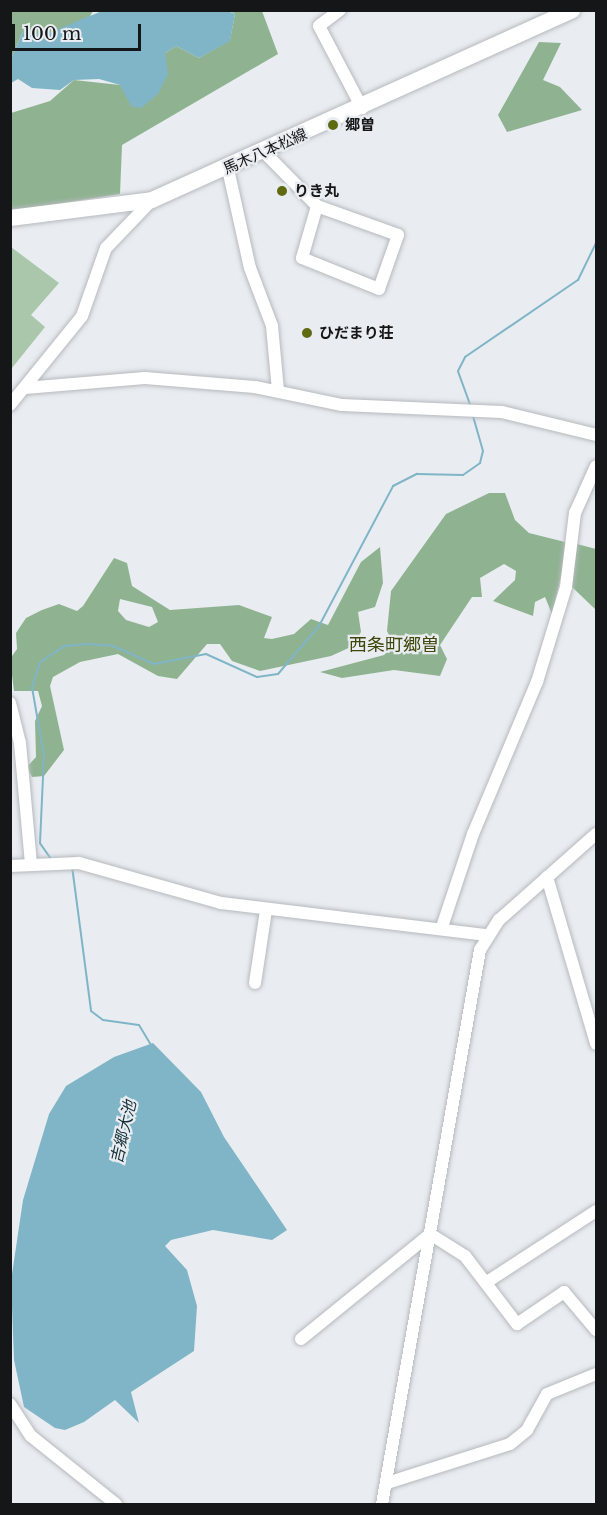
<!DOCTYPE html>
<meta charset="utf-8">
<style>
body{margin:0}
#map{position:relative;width:607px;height:1515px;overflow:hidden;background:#e9edf1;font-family:"Libre Baskerville","Noto Sans JP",serif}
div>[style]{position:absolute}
.green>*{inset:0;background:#aac7ab}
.forest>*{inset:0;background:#8fb391}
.water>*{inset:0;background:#80b5c7}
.stream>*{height:2px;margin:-1px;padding:0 1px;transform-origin:1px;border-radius:1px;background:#80b5c7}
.roads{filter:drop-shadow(0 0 2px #b6b9be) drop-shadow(0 0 2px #b6b9be)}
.minor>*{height:12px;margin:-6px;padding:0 6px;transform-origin:6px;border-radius:6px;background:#fff}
.major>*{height:16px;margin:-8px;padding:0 8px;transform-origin:8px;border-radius:8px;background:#fff}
.dots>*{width:16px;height:16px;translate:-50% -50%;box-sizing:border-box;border:3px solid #e9edf1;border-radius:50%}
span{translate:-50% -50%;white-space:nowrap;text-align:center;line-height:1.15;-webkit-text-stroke:4.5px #e9edf1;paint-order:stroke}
.poi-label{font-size:15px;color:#151618;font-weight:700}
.left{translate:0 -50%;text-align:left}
.street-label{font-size:15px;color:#151618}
.water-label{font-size:16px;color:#122d36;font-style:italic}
.quarter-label{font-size:18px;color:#3f460a}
.frame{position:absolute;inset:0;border:12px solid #151618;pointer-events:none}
.scale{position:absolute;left:12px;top:24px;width:129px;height:27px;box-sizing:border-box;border:3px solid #151618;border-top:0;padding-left:8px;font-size:18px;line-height:21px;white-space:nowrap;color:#151618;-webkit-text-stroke:4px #e9edf1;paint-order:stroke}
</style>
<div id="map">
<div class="green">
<div style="clip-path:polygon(11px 247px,59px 283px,31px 315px,45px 327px,12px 368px)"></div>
</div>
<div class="forest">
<div style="clip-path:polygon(11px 11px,93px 11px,89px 18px,41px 36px,24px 29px,11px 59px)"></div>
<div style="clip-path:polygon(230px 11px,262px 11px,278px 54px,122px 145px,120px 194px,11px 211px,11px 113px,50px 101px,74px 80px,120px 85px,163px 65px,165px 53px,176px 46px,199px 58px,230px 40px,235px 14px)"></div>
<div style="clip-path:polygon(539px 42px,561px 43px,543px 80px,560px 87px,582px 110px,507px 132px,498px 115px)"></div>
<div style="clip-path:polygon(489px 493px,505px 493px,515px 520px,529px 533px,569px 543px,552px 614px,545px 597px,535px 602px,533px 616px,493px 601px,515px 580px,516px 571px,504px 564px,480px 578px,482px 597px,472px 597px,440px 645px,447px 659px,440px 676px,394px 670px,342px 678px,320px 672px,384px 655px,394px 645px,387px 631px,391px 591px,446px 514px)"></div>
<div style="clip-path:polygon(577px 544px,596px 549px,596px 610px,571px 586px)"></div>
<div style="clip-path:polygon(evenodd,380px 547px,383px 583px,375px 607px,358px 612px,361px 632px,353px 646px,331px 656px,260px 671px,232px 661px,220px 644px,207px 644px,177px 679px,158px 676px,118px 654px,80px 662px,53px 677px,50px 686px,64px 750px,44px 776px,32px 777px,27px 767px,36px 757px,35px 721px,42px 706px,38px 691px,14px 691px,10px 659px,17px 649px,16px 633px,26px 618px,42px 610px,59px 604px,77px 611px,83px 606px,114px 558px,127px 563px,132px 586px,170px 610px,239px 605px,272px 617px,264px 638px,272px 639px,294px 634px,311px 619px,328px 625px,361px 562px,380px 547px,120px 599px,152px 607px,158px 622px,149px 627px,126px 620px,118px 611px,120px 599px)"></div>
</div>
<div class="water">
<div style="clip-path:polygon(228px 11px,235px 14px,230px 41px,199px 58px,176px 46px,165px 53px,168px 74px,158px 94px,141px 108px,131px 106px,120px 85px,99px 79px,74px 80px,60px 90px,32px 88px,18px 79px,11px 83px,11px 59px,24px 29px,41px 36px,102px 11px)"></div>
<div style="clip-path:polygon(153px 1043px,201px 1092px,224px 1137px,287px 1230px,272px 1240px,213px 1230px,171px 1240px,165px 1246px,187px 1270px,197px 1306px,194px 1351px,131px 1392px,139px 1423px,115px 1400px,84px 1422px,65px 1430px,55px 1428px,24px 1407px,14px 1360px,11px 1281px,23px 1200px,49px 1114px,66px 1086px,114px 1057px)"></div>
</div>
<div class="stream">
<div style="left:471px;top:407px;width:38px;rotate:-110deg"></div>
<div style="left:458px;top:371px;width:16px;rotate:-63deg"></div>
<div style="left:465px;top:357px;width:137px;rotate:-34.3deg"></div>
<div style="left:578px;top:280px;width:41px;rotate:-64.1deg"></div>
<div style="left:51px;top:859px;width:19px;rotate:-125deg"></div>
<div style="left:40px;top:843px;width:87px;rotate:-87.4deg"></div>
<div style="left:44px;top:756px;width:70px;rotate:-99.9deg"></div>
<div style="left:32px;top:687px;width:26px;rotate:-72deg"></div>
<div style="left:40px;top:662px;width:30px;rotate:-33deg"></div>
<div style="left:65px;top:646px;width:22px;rotate:-5deg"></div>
<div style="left:87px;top:644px;width:26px;rotate:4deg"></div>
<div style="left:113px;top:646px;width:45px;rotate:23.7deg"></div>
<div style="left:154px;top:664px;width:53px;rotate:-10.9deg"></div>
<div style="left:206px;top:654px;width:56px;rotate:24.3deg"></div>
<div style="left:257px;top:677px;width:21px;rotate:-8deg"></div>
<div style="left:278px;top:674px;width:63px;rotate:-49.5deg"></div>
<div style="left:319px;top:626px;width:158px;rotate:-62.1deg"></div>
<div style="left:393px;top:486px;width:27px;rotate:-27deg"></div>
<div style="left:417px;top:474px;width:46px;rotate:1.2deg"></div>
<div style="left:463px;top:475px;width:21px;rotate:-35deg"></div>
<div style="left:480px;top:463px;width:12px;rotate:-76deg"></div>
<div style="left:483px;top:451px;width:36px;rotate:-106deg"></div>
<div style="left:72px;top:866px;width:146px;rotate:82.5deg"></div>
<div style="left:91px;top:1011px;width:15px;rotate:37deg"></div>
<div style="left:103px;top:1020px;width:36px;rotate:8deg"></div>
<div style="left:139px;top:1025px;width:23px;rotate:59deg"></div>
</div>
<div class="roads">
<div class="minor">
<div style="left:340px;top:10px;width:26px;rotate:143deg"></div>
<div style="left:319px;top:26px;width:93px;rotate:62.3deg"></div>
<div style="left:264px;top:152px;width:76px;rotate:45.5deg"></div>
<div style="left:228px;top:169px;width:101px;rotate:77.5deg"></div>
<div style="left:250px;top:268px;width:62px;rotate:69.2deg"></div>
<div style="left:272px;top:326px;width:65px;rotate:84.7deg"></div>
<div style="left:317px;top:206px;width:86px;rotate:19.7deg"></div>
<div style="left:398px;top:235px;width:57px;rotate:109.4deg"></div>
<div style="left:379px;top:289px;width:83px;rotate:-158.1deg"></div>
<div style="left:302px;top:258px;width:54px;rotate:-73.9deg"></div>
<div style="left:25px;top:388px;width:120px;rotate:-4.8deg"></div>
<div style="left:145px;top:378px;width:110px;rotate:4.7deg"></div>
<div style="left:255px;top:387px;width:89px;rotate:11.7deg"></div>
<div style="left:342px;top:405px;width:160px;rotate:2.5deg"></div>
<div style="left:502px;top:412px;width:97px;rotate:13.7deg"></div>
<div style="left:10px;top:405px;width:114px;rotate:-51deg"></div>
<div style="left:82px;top:316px;width:72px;rotate:-70.6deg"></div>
<div style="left:106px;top:248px;width:66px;rotate:-46.2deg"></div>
<div style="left:10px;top:703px;width:41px;rotate:76deg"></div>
<div style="left:20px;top:743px;width:122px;rotate:84.8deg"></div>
<div style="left:10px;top:866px;width:69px;rotate:-2.5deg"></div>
<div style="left:79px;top:863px;width:148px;rotate:15.7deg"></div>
<div style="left:221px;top:903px;width:268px;rotate:6.9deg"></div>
<div style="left:547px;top:877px;width:174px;rotate:73.6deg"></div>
<div style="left:442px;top:927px;width:98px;rotate:-71.6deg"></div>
<div style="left:473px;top:834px;width:165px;rotate:-67.2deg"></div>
<div style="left:537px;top:682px;width:99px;rotate:-73deg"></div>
<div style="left:566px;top:587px;width:75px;rotate:-83.1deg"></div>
<div style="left:575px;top:513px;width:51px;rotate:-65.9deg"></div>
<div style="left:255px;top:983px;width:74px;rotate:-81.4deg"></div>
<div style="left:487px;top:1282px;width:130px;rotate:-33.1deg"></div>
<div style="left:301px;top:1339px;width:166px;rotate:-39.1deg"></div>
<div style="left:430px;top:1234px;width:41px;rotate:32.2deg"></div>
<div style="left:465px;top:1256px;width:86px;rotate:52.6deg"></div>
<div style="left:517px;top:1324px;width:57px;rotate:-34.2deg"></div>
<div style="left:564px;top:1292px;width:50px;rotate:49.9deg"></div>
<div style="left:10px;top:1404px;width:38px;rotate:57deg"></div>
<div style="left:31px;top:1436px;width:109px;rotate:38.7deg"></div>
<div style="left:387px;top:1483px;width:129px;rotate:-17.6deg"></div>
<div style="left:510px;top:1444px;width:22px;rotate:-39deg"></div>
<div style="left:527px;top:1430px;width:41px;rotate:-60.9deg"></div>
<div style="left:547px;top:1394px;width:53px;rotate:-22.2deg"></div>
<div style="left:382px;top:1504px;width:563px;rotate:-79.97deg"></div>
<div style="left:480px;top:950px;width:36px;rotate:-58deg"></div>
<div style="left:499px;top:920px;width:130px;rotate:-41.6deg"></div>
</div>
<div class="major">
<div style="left:10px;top:218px;width:143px;rotate:-7.2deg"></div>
<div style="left:152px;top:200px;width:461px;rotate:-24.3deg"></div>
</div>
</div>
<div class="dots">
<div style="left:333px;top:125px;background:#606b11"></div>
<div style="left:282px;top:191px;background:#606b11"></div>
<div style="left:307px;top:333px;background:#606b11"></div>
</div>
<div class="poi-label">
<span class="left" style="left:345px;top:125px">郷曽</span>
<span class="left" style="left:294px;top:191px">りき丸</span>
<span class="left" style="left:319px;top:333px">ひだまり荘</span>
</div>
<div class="street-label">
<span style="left:265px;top:151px;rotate:-24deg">馬木八本松線</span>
</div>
<div class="water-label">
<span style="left:123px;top:1132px;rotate:-77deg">吉郷大池</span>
</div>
<div class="quarter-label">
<span style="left:394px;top:645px">西条町郷曽</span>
</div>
<div class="frame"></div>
<div class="scale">100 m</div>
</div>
